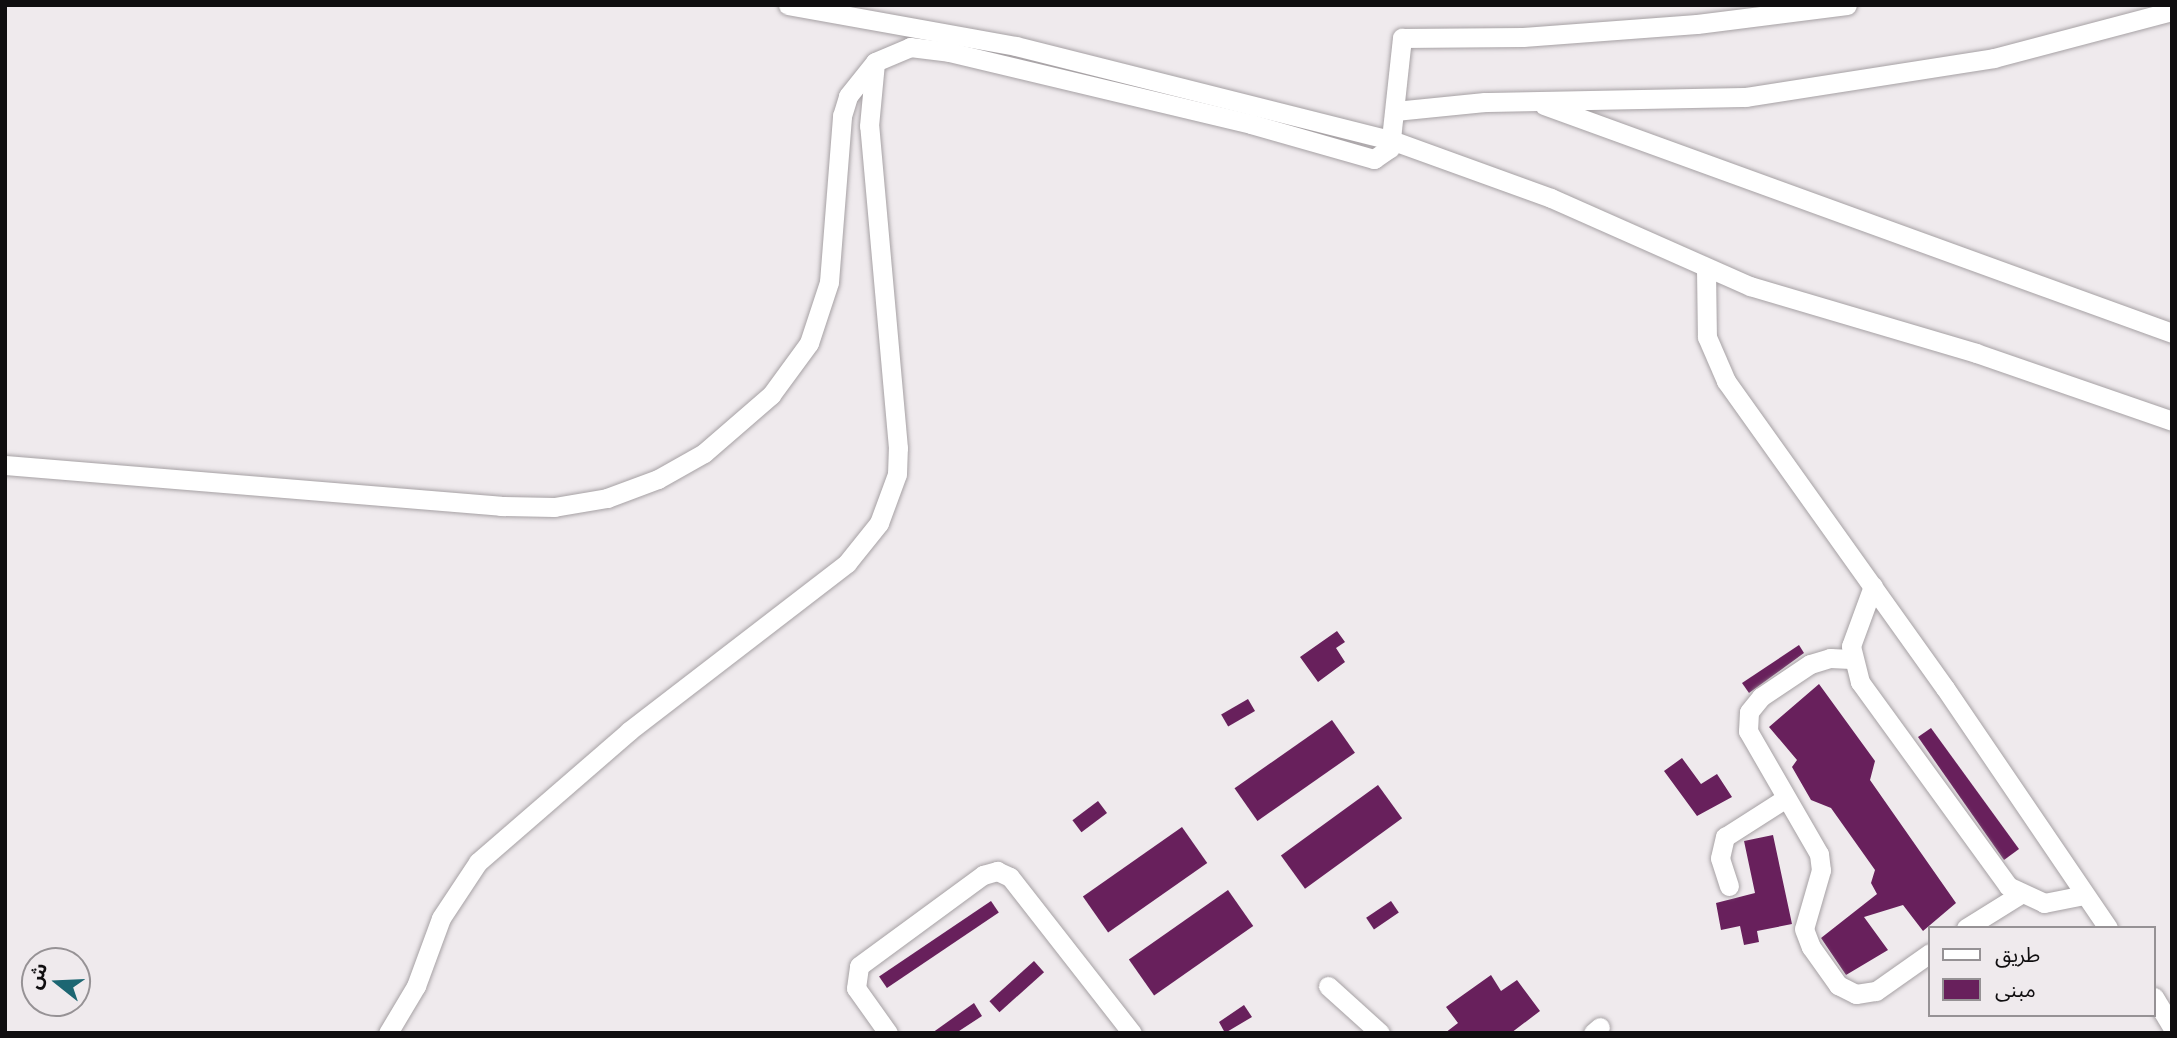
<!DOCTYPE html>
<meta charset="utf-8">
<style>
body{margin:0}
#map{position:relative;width:2177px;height:1038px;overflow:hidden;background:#efeaed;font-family:Roboto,"Noto Sans Arabic",sans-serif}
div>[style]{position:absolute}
.building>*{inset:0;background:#68205c;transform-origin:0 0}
.roads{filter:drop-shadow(0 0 2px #a6a1a4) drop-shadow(0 0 2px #a6a1a4)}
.minor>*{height:19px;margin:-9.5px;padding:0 9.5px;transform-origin:9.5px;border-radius:9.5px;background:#fff}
span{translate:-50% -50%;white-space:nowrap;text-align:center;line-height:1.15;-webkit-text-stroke:7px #efeaed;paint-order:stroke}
.frame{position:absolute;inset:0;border:7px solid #100e10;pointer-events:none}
.legend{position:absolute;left:1928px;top:926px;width:228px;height:91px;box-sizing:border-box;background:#efeaed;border:2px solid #969295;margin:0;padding:9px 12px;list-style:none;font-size:21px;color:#100e10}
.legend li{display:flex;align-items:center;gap:14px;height:35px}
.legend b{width:35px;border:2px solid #969295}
.north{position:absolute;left:21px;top:947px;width:70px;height:70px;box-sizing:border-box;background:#efeaed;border:2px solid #969295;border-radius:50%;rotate:288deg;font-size:19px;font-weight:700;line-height:28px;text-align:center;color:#100e10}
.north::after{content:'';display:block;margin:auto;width:24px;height:32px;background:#1c6672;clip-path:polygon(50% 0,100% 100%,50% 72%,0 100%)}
</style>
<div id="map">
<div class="building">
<div style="clip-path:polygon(1337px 631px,1345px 642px,1336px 648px,1345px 662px,1318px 682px,1300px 657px)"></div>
<div style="clip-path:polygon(1799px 645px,1804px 653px,1749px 693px,1742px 683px)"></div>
<div style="clip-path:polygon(1819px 684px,1875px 761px,1870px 780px,1956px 903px,1923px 931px,1903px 905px,1864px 917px,1888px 950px,1846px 975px,1821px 938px,1877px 894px,1871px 883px,1875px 870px,1831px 808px,1811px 800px,1792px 767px,1797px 760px,1769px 727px)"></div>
<div style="left:1248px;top:699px;width:14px;height:31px;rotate:60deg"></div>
<div style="left:1332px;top:720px;width:40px;height:119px;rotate:55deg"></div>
<div style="clip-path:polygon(1931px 728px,2019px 849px,2004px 860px,1918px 737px)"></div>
<div style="clip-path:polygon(1682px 758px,1701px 784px,1717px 774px,1732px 797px,1697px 816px,1664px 771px)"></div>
<div style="left:1378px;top:785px;width:41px;height:120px;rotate:54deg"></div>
<div style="left:1098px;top:801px;width:15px;height:32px;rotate:53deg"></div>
<div style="left:1182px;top:827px;width:44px;height:121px;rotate:55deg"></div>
<div style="clip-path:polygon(1773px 835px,1792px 924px,1757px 931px,1759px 942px,1744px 945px,1740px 926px,1721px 930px,1716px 903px,1755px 893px,1744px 841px)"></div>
<div style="left:1228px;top:890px;width:44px;height:121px;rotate:55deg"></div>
<div style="left:991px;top:901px;width:14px;height:135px;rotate:56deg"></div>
<div style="left:1391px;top:901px;width:14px;height:30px;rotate:56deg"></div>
<div style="left:1034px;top:961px;width:15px;height:60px;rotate:48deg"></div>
<div style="clip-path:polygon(1491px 975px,1501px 991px,1517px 980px,1540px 1011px,1511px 1033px,1445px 1033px,1458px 1023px,1446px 1007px)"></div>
<div style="clip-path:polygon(974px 1003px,982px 1016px,956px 1033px,932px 1033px)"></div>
<div style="clip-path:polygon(1244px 1005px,1252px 1017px,1225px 1033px,1219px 1022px)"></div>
</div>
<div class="roads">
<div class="minor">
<div style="left:788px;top:5px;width:232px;rotate:10.2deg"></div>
<div style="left:1016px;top:46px;width:387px;rotate:14.1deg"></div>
<div style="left:1391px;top:140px;width:170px;rotate:19.9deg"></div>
<div style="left:1551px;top:198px;width:218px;rotate:23.9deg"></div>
<div style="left:1750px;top:286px;width:236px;rotate:16.5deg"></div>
<div style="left:1976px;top:353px;width:207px;rotate:19.1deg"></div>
<div style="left:1544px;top:105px;width:668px;rotate:19.95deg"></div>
<div style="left:1395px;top:111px;width:90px;rotate:-5.7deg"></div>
<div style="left:1485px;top:102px;width:261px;rotate:-1.1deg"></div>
<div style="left:1746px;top:97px;width:251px;rotate:-8.9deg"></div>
<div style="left:1994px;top:58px;width:184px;rotate:-14.8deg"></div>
<div style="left:1706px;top:269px;width:68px;rotate:89.2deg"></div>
<div style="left:1707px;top:337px;width:48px;rotate:66.6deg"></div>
<div style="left:1726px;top:381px;width:377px;rotate:54.5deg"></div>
<div style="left:1945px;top:688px;width:290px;rotate:55.8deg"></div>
<div style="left:5px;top:465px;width:497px;rotate:4.7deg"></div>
<div style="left:500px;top:506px;width:54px;rotate:1.1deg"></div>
<div style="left:554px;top:507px;width:54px;rotate:-9.6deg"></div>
<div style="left:607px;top:498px;width:54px;rotate:-20.4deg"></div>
<div style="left:658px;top:479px;width:53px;rotate:-29.5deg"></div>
<div style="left:704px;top:453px;width:89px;rotate:-40.9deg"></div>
<div style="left:771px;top:395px;width:64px;rotate:-53.8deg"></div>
<div style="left:809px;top:343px;width:64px;rotate:-71.8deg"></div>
<div style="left:829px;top:282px;width:167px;rotate:-85.5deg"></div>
<div style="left:842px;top:116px;width:21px;rotate:-73deg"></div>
<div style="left:848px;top:96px;width:43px;rotate:-51.5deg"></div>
<div style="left:875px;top:62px;width:38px;rotate:-23deg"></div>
<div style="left:910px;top:47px;width:39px;rotate:7deg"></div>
<div style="left:949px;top:52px;width:310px;rotate:13.4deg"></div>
<div style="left:1251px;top:124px;width:128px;rotate:15.9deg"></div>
<div style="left:1374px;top:159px;width:19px;rotate:-35deg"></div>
<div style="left:1390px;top:148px;width:111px;rotate:-83.8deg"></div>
<div style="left:1402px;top:38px;width:121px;rotate:-0.5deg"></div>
<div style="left:1523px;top:37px;width:174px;rotate:-4.3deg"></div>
<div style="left:1697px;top:24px;width:151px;rotate:-7.2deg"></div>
<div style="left:1873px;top:586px;width:64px;rotate:110.1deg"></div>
<div style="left:1851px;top:646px;width:37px;rotate:76deg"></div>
<div style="left:1860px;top:682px;width:252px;rotate:54deg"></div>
<div style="left:2008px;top:886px;width:40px;rotate:25deg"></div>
<div style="left:2044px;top:903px;width:41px;rotate:-11.3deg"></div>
<div style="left:1851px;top:659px;width:21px;rotate:-177deg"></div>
<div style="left:1830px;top:658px;width:21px;rotate:163deg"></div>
<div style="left:1810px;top:664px;width:59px;rotate:146deg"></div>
<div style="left:1761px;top:697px;width:19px;rotate:129deg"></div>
<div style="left:1749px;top:712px;width:19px;rotate:93deg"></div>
<div style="left:1748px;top:731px;width:142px;rotate:60deg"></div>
<div style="left:1819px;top:854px;width:16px;rotate:83deg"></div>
<div style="left:1821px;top:870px;width:61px;rotate:106.1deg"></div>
<div style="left:1804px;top:929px;width:19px;rotate:69deg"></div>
<div style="left:1811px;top:947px;width:47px;rotate:54.6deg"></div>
<div style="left:1838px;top:985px;width:20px;rotate:27deg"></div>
<div style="left:1856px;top:994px;width:20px;rotate:-9deg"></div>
<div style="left:1876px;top:991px;width:66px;rotate:-35.1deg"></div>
<div style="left:1729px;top:886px;width:29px;rotate:-108deg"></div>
<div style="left:1720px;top:858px;width:22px;rotate:-77deg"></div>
<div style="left:1725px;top:837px;width:72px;rotate:-32.6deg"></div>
<div style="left:1966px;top:928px;width:62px;rotate:-31.9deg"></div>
<div style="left:1328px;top:986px;width:70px;rotate:42.1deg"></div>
<div style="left:2154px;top:997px;width:35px;rotate:59deg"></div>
<div style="left:388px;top:1033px;width:55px;rotate:-59.2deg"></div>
<div style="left:416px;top:986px;width:72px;rotate:-69.8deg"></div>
<div style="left:441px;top:918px;width:67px;rotate:-56.5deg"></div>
<div style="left:478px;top:862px;width:200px;rotate:-40.9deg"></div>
<div style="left:629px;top:731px;width:275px;rotate:-37.6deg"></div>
<div style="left:847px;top:563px;width:51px;rotate:-51.3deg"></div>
<div style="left:879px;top:523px;width:52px;rotate:-69.8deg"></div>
<div style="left:897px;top:474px;width:26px;rotate:-88deg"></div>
<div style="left:898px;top:448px;width:323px;rotate:-95.1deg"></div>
<div style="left:869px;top:126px;width:64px;rotate:-84.6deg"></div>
<div style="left:888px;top:1033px;width:55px;rotate:-125.4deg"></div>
<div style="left:856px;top:988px;width:22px;rotate:-82deg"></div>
<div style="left:859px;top:966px;width:154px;rotate:-36.3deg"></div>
<div style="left:983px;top:875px;width:15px;rotate:-16deg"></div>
<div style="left:997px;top:871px;width:14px;rotate:25deg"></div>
<div style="left:1010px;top:877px;width:198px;rotate:52deg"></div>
<div style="left:1593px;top:1033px;width:9px;rotate:-41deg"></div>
</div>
</div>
<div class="frame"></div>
<ul class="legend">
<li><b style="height:9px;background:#fff"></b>طريق</li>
<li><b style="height:19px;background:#68205c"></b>مبنى</li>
</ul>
<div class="north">ش</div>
</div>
